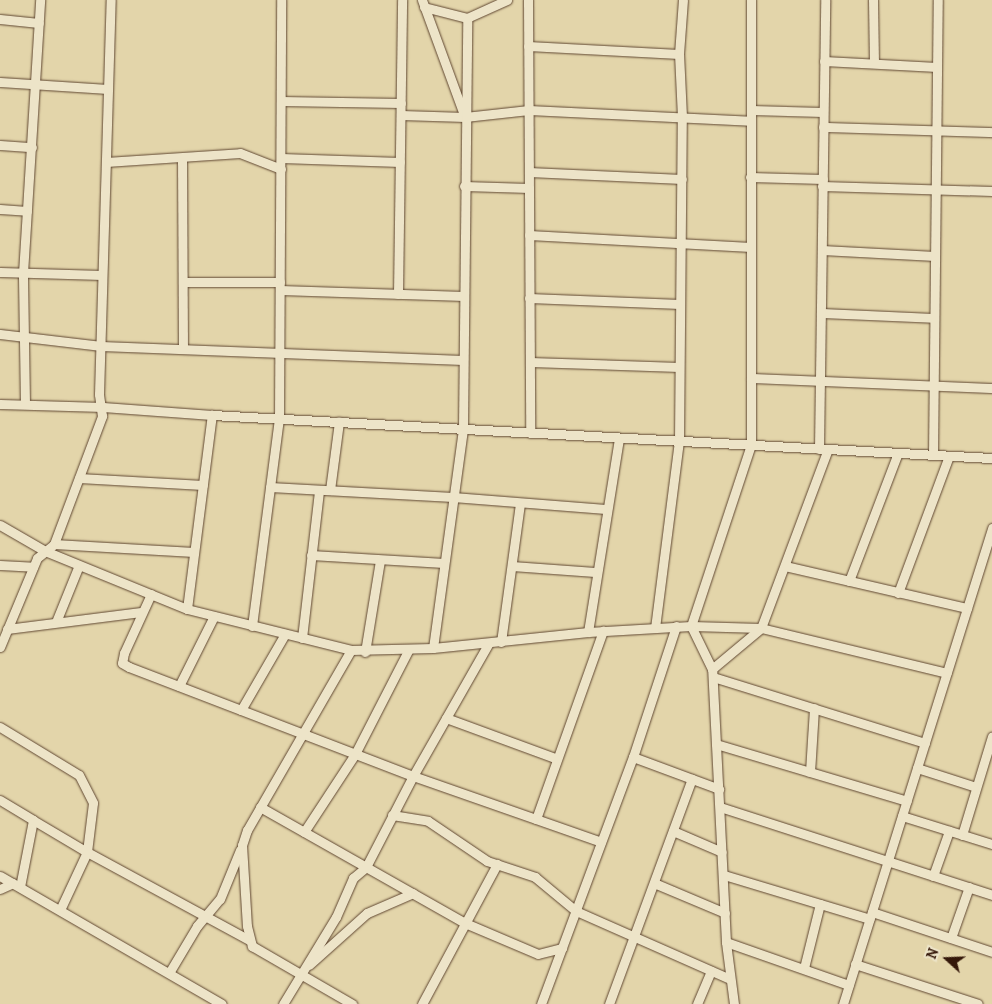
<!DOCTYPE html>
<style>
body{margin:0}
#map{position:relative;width:992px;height:1004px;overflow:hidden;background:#e3d5aa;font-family:Alegreya,serif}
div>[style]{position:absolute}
.roads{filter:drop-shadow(0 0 1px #604732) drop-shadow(0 0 1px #604732)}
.minor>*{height:9px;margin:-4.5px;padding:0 4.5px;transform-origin:4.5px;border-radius:4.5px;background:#ede4c8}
span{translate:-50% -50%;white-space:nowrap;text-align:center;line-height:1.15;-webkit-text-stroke:4px #ede4c8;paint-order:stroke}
.north{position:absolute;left:922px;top:934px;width:50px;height:50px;-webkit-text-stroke:4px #ede4c8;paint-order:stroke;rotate:290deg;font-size:14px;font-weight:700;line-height:20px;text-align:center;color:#35180a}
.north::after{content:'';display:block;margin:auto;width:18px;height:22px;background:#35180a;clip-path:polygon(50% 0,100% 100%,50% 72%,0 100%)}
</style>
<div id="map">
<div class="roads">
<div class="minor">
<div style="left:422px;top:0;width:119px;rotate:69.9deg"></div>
<div style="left:528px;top:0;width:433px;rotate:89.7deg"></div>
<div style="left:873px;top:0;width:63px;rotate:89.1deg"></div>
<div style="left:424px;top:7px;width:44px;rotate:14.3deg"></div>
<div style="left:467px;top:18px;width:44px;rotate:-24.2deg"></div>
<div style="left:0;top:19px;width:39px;rotate:6deg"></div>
<div style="left:528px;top:46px;width:151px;rotate:3deg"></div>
<div style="left:824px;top:61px;width:113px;rotate:3deg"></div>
<div style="left:0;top:82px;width:108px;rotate:3.7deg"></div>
<div style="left:281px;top:101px;width:120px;rotate:1deg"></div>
<div style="left:751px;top:110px;width:72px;rotate:1.6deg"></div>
<div style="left:401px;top:115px;width:64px;rotate:1.8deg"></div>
<div style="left:465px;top:117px;width:64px;rotate:-6.2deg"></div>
<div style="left:529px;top:110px;width:221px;rotate:2.8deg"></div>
<div style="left:823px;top:127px;width:169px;rotate:1.7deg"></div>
<div style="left:0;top:145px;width:32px;rotate:4deg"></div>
<div style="left:182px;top:158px;width:191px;rotate:89.7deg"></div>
<div style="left:281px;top:158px;width:119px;rotate:1.9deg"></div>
<div style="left:106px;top:162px;width:134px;rotate:-3.8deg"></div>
<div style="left:240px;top:153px;width:44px;rotate:21.3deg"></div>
<div style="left:529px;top:172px;width:153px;rotate:2.6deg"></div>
<div style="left:750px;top:177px;width:73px;rotate:1.6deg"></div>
<div style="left:464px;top:186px;width:65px;rotate:1.8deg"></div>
<div style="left:822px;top:186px;width:170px;rotate:1.7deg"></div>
<div style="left:0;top:209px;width:27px;rotate:4deg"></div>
<div style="left:529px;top:235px;width:222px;rotate:3.1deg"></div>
<div style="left:822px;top:250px;width:113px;rotate:3deg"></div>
<div style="left:0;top:272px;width:102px;rotate:1.7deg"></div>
<div style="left:183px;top:282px;width:97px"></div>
<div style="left:280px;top:290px;width:184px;rotate:1.9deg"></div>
<div style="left:398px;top:294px;width:294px;rotate:-89.2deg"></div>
<div style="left:529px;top:298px;width:151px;rotate:2.3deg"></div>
<div style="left:821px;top:313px;width:113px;rotate:2.5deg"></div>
<div style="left:0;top:334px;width:102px;rotate:6.8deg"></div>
<div style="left:101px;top:346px;width:362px;rotate:2.2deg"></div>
<div style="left:530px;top:362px;width:149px;rotate:1.9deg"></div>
<div style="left:751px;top:378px;width:241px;rotate:2.4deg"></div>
<div style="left:0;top:404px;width:103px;rotate:1.7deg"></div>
<div style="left:103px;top:407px;width:109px;rotate:4.2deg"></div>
<div style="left:212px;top:415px;width:781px;rotate:3.16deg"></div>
<div style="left:25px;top:404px;width:131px;rotate:-90.9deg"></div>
<div style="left:23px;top:273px;width:274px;rotate:-86.4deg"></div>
<div style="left:819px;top:449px;width:449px;rotate:-89.2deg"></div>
<div style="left:933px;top:455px;width:455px;rotate:-89.4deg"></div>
<div style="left:79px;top:478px;width:124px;rotate:3.2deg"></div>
<div style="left:270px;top:487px;width:183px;rotate:3.1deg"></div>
<div style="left:453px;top:497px;width:153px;rotate:4.5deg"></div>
<div style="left:330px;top:490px;width:69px;rotate:-82.5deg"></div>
<div style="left:0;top:525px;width:52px;rotate:30deg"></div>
<div style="left:45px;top:551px;width:153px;rotate:22.2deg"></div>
<div style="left:187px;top:609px;width:169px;rotate:14deg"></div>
<div style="left:351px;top:650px;width:82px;rotate:-1.4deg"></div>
<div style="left:433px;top:648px;width:156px;rotate:-5.9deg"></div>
<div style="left:588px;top:632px;width:103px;rotate:-3.3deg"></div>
<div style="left:691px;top:626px;width:70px;rotate:1.6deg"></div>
<div style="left:761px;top:628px;width:191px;rotate:13.6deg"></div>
<div style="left:54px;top:544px;width:137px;rotate:-69.4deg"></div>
<div style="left:102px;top:416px;width:22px;rotate:-98deg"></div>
<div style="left:99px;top:394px;width:394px;rotate:-88.3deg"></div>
<div style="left:311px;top:555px;width:133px;rotate:3.4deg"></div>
<div style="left:0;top:565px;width:33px;rotate:3deg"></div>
<div style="left:512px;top:566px;width:83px;rotate:4.1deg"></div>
<div style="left:785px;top:566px;width:187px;rotate:13deg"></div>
<div style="left:849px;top:581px;width:137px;rotate:-69.1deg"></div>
<div style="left:898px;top:593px;width:146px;rotate:-69.6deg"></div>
<div style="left:151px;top:594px;width:65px;rotate:114.6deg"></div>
<div style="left:124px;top:653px;width:10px;rotate:101deg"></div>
<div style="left:122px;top:663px;width:8px;rotate:30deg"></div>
<div style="left:129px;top:667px;width:304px;rotate:21deg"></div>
<div style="left:413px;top:776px;width:199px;rotate:19.3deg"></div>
<div style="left:187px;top:609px;width:196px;rotate:-82.7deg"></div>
<div style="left:56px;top:622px;width:61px;rotate:-68deg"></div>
<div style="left:252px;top:626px;width:209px;rotate:-82.6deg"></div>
<div style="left:279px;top:419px;width:419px;rotate:-89.7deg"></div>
<div style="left:655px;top:628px;width:189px;rotate:-82.7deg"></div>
<div style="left:679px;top:441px;width:324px;rotate:-89.5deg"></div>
<div style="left:682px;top:117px;width:63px;rotate:-92.7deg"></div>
<div style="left:679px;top:54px;width:54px;rotate:-85.8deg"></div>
<div style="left:7px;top:629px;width:135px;rotate:-7.2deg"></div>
<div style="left:588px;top:632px;width:196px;rotate:-80.9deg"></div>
<div style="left:302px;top:638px;width:149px;rotate:-83.4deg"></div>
<div style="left:501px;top:642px;width:139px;rotate:-82.2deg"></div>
<div style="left:0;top:647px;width:96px;rotate:-67.4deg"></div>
<div style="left:37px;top:558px;width:22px;rotate:-39deg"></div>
<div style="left:54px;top:544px;width:140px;rotate:3.3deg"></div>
<div style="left:433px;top:648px;width:221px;rotate:-82.2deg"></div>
<div style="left:463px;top:429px;width:411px;rotate:-89.4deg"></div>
<div style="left:351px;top:650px;width:208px;rotate:120deg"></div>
<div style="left:247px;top:830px;width:16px;rotate:108deg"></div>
<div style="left:242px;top:845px;width:81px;rotate:86.5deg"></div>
<div style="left:247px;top:926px;width:21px;rotate:76deg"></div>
<div style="left:252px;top:946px;width:116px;rotate:30.1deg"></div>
<div style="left:365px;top:652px;width:93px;rotate:-80.7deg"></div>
<div style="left:712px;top:669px;width:64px;rotate:-39.9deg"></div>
<div style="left:761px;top:628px;width:191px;rotate:-69.5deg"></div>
<div style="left:713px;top:677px;width:222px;rotate:17.3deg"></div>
<div style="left:179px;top:686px;width:78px;rotate:-63.4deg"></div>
<div style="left:241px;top:710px;width:88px;rotate:-59.9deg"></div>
<div style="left:446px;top:718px;width:116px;rotate:20.2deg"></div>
<div style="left:0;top:727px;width:92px;rotate:31.3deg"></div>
<div style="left:79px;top:775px;width:31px;rotate:63deg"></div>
<div style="left:93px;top:803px;width:49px;rotate:97deg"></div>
<div style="left:87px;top:852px;width:184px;rotate:28.5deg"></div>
<div style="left:716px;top:744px;width:199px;rotate:16.6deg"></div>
<div style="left:633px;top:757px;width:92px;rotate:20.4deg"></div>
<div style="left:917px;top:768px;width:62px;rotate:17.9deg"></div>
<div style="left:810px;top:772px;width:64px;rotate:-86.4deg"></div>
<div style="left:0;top:800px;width:39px;rotate:31deg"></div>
<div style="left:33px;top:820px;width:68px;rotate:101deg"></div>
<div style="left:260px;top:807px;width:236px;rotate:29.5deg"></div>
<div style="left:465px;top:923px;width:79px;rotate:23deg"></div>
<div style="left:538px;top:954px;width:25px;rotate:-14deg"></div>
<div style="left:720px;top:807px;width:286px;rotate:17.9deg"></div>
<div style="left:392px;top:815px;width:36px;rotate:9deg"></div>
<div style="left:428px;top:821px;width:71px;rotate:34.1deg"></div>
<div style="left:487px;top:861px;width:51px;rotate:18.4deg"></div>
<div style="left:535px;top:877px;width:53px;rotate:39.7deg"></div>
<div style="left:576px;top:911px;width:168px;rotate:23.8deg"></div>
<div style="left:902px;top:816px;width:94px;rotate:17.3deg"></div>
<div style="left:536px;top:819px;width:200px;rotate:-70.4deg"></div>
<div style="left:33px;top:820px;width:63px;rotate:30.7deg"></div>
<div style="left:87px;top:852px;width:64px;rotate:115deg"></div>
<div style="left:673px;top:831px;width:53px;rotate:23.2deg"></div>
<div style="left:304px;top:832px;width:93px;rotate:-56.8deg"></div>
<div style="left:355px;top:754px;width:118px;rotate:-62.8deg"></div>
<div style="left:962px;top:835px;width:103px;rotate:-73.1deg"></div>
<div style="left:724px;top:875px;width:152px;rotate:16.8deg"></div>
<div style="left:0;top:876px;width:256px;rotate:30deg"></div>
<div style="left:933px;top:876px;width:48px;rotate:-70.4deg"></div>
<div style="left:654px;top:883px;width:77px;rotate:22.9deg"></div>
<div style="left:0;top:889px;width:14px;rotate:-25deg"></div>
<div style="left:872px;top:912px;width:126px;rotate:18.4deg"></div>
<div style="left:951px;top:938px;width:54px;rotate:-70.6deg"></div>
<div style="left:726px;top:942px;width:130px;rotate:19.3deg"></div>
<div style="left:855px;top:964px;width:129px;rotate:18deg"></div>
<div style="left:309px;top:965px;width:78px;rotate:-41.9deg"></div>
<div style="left:367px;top:913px;width:50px;rotate:-23.5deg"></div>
<div style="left:804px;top:968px;width:66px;rotate:-76deg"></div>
<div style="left:169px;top:973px;width:55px;rotate:-59.2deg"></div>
<div style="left:197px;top:926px;width:35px;rotate:-50deg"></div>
<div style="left:220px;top:899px;width:53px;rotate:-67.8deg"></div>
<div style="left:283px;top:1004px;width:102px;rotate:-58.7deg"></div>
<div style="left:336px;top:917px;width:43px;rotate:-66.4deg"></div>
<div style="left:353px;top:878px;width:17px;rotate:-40deg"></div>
<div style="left:366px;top:867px;width:102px;rotate:-62.7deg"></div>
<div style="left:413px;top:776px;width:153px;rotate:-60.3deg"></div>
<div style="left:422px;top:1004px;width:159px;rotate:-61.8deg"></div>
<div style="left:541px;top:1004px;width:264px;rotate:-69.6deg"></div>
<div style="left:633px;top:757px;width:138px;rotate:-71.8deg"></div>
<div style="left:609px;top:1004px;width:240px;rotate:-69.8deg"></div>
<div style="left:697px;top:1004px;width:36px;rotate:-67deg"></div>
<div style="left:734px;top:1004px;width:63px;rotate:-97.4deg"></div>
<div style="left:726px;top:942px;width:273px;rotate:-92.9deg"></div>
<div style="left:712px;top:669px;width:48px;rotate:-116deg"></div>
<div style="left:691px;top:626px;width:191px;rotate:-71.7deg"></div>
<div style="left:751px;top:445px;width:445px;rotate:-90deg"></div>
<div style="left:843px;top:1004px;width:499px;rotate:-72.6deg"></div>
</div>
</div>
<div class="north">N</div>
</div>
